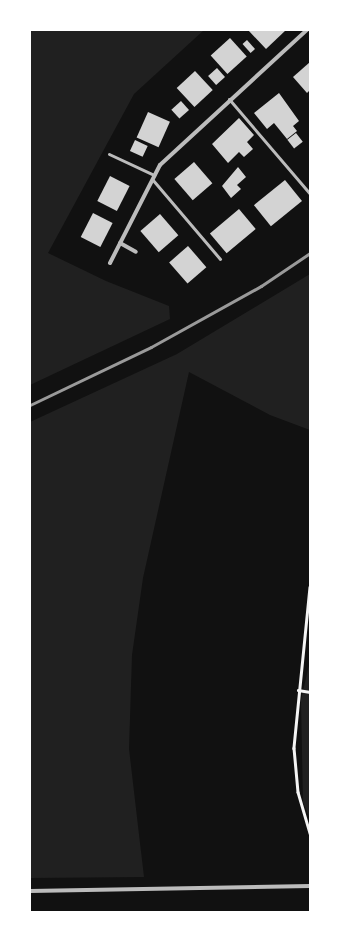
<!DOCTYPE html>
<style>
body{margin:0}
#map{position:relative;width:340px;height:942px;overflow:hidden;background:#111;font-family:"Open Sans",sans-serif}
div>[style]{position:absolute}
.green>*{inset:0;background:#202020}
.building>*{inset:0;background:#d3d3d3;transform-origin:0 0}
.path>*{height:2.5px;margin:-1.25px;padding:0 1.25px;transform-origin:1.25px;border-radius:1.25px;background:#f5f5f5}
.service>*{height:3px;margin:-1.5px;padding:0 1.5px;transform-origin:1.5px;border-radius:1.5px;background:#bcbcbc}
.minor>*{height:4px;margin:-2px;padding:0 2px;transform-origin:2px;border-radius:2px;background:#bcbcbc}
.rail>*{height:3px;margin:-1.5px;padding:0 1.5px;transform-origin:1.5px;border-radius:1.5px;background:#9a9a9a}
span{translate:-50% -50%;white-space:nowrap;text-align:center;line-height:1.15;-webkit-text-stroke:3px #fff;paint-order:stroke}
.frame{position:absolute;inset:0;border:31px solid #fff;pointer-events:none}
</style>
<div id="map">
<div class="green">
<div style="clip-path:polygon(30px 30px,204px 30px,134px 94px,48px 253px,106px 281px,169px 306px,170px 319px,30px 385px)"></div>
<div style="clip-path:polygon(310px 274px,310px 430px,270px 415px,189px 372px,143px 578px,132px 655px,129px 749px,144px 877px,30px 878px,30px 422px,177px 354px)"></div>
<div style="clip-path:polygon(310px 661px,310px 819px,303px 802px,301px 700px)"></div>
</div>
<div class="building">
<div style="clip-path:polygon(248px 30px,286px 30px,266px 49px)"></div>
<div style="left:230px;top:38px;width:25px;height:26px;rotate:48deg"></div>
<div style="left:247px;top:40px;width:12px;height:6px;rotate:48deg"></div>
<div style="clip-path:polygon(310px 62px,310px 90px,307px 93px,293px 77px)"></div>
<div style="left:217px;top:68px;width:12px;height:12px;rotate:48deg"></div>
<div style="left:195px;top:71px;width:26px;height:25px;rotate:47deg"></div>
<div style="clip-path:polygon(279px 93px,299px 121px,293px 126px,297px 131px,287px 139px,274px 123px,267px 129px,254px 113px)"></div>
<div style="left:181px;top:101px;width:12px;height:13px;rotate:48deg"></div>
<div style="left:148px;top:112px;width:24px;height:28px;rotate:24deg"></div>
<div style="clip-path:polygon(239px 118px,254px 135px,247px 142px,253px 149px,244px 157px,239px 152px,228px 163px,212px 144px)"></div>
<div style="left:296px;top:133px;width:11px;height:11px;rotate:52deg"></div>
<div style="left:135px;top:140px;width:14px;height:12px;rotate:25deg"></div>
<div style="left:194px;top:162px;width:28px;height:26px;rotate:49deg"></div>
<div style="clip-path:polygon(238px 167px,246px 177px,237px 185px,241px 189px,231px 198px,222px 186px)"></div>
<div style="left:110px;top:176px;width:22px;height:28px;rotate:27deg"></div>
<div style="left:285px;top:180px;width:27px;height:40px;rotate:51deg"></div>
<div style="left:239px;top:209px;width:26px;height:38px;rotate:50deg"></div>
<div style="left:93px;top:213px;width:22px;height:27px;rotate:27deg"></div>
<div style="left:160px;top:214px;width:28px;height:26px;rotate:49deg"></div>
<div style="left:188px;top:246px;width:28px;height:25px;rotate:49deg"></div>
</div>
<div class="path">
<div style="left:310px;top:587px;width:162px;rotate:95.7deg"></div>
<div style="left:294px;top:748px;width:44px;rotate:84.8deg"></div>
<div style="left:298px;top:792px;width:43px;rotate:73.7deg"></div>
<div style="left:298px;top:690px;width:12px;rotate:9deg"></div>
</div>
<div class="service">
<div style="left:229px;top:99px;width:125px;rotate:49.5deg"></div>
<div style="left:109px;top:154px;width:50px;rotate:25deg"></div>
<div style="left:152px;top:179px;width:105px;rotate:49.6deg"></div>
</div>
<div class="minor">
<div style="left:120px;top:243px;width:18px;rotate:29deg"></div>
<div style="left:110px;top:263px;width:110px;rotate:-63deg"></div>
<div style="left:160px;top:165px;width:200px;rotate:-42.6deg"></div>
<div style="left:30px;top:891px;width:280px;rotate:-1deg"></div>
</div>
<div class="rail">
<div style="left:30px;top:405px;width:134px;rotate:-25.6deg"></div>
<div style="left:151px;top:347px;width:126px;rotate:-29deg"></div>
<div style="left:261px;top:286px;width:59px;rotate:-34deg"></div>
</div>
<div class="frame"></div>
</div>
